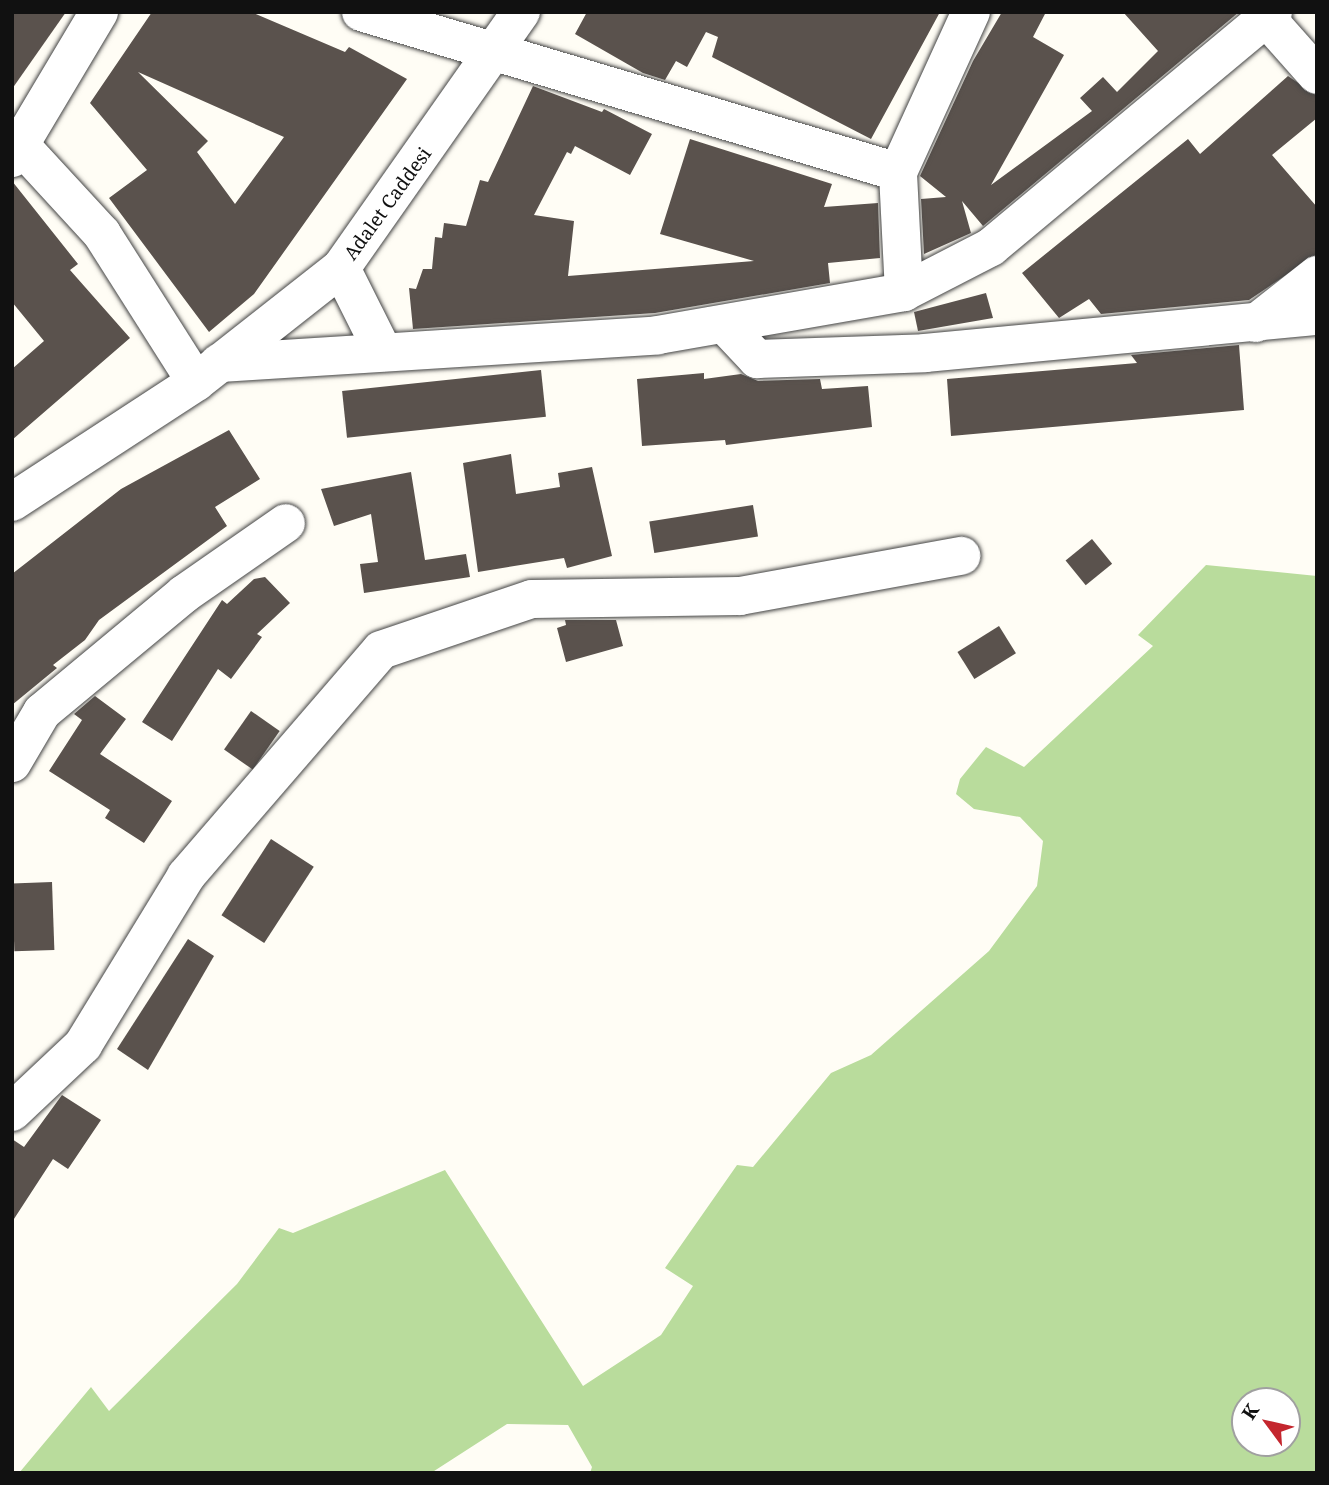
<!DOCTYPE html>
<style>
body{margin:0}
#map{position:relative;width:1329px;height:1485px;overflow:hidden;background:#fffdf5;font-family:"Noto Serif",serif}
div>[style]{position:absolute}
.forest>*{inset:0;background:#b9dc9c}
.building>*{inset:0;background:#5a524d;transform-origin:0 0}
.roads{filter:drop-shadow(0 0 2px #444) drop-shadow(0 0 2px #444)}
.minor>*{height:38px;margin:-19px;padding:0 19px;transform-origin:19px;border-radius:19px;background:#fff}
span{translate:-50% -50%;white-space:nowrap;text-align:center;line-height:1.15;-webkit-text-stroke:7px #fff;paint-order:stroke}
.street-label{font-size:19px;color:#111}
.frame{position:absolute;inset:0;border:14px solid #111;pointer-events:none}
.north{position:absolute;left:1231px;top:1387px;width:70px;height:70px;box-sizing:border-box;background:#fff;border:2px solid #a0a0a0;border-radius:50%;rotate:303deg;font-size:19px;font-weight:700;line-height:28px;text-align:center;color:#111}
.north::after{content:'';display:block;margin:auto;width:24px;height:32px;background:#c4262e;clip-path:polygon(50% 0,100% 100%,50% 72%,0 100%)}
</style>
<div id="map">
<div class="forest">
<div style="clip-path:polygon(evenodd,1206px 565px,1317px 576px,1317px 1473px,590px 1473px,592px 1467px,568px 1425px,507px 1424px,431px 1473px,19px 1473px,91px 1387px,109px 1411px,237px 1284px,279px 1228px,293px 1233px,445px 1170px,583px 1386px,661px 1335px,693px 1286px,665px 1268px,737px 1165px,753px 1167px,831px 1073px,871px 1055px,989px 951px,1037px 886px,1043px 841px,1020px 817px,974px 809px,956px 794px,960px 779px,986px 747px,1024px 767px,1153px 646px,1138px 635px,1206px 565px,1245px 1401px,1287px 1401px,1287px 1443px,1245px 1443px,1245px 1401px)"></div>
</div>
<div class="building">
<div style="clip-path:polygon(12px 12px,66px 12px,12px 89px)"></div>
<div style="clip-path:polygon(evenodd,152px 12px,251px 12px,345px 52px,349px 47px,407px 79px,254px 294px,209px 332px,109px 198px,147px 170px,90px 103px,152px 12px,138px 72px,284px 137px,235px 204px,197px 152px,208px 141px,138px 72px)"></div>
<div style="clip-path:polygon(587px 12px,940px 12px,871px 139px,712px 57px,718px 37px,706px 32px,687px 67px,676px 61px,665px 80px,643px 73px,575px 34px)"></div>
<div style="clip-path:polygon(1002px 12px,1046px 12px,1033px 37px,1064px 55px,991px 185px,1092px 111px,1080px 98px,1103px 77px,1117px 92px,1158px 51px,1123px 12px,1239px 12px,983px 226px,962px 201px,971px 233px,924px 254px,921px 199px,946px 197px,920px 176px,973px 61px)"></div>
<div style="clip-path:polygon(1288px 76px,1317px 96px,1317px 118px,1272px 155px,1317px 207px,1317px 254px,1249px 300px,1101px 314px,1089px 299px,1059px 318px,1022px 273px,1188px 139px,1200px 154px)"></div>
<div style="clip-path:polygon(533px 86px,602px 112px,604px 109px,652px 134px,630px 175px,575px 146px,571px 154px,567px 152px,534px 215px,574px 221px,568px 276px,754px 261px,660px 234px,690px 139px,832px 184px,824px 207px,878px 203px,880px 258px,828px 263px,830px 283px,655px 313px,413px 329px,409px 288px,416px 289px,423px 269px,432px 269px,435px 237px,442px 238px,444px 223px,466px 226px,480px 180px,488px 182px)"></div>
<div style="clip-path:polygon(12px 181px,78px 264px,70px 270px,130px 338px,12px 440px,12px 369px,44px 341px,12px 302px)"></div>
<div style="clip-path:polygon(986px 293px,993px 318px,918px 331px,914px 312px)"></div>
<div style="clip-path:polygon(1239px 345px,1244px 410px,951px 436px,947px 379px,1137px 363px,1131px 355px)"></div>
<div style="left:541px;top:370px;width:47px;height:200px;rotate:84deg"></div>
<div style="clip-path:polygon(704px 373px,704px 379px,741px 374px,758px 381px,820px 379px,822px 389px,868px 386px,872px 427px,726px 445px,725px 440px,642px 446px,637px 379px)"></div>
<div style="clip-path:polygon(229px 430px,260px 479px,215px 507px,227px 526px,99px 620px,85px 640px,53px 665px,57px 668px,12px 705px,12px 574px,121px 489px)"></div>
<div style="clip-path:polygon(511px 454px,516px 494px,560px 487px,558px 473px,592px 467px,612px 556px,567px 568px,564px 558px,478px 572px,463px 463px)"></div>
<div style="clip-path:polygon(411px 472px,425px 560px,466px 554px,470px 577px,364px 593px,360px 564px,378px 562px,371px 514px,334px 526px,321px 489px)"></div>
<div style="left:753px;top:505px;width:32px;height:105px;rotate:81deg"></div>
<div style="left:1092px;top:539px;width:32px;height:34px;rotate:51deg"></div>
<div style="clip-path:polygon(265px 577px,290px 603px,257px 634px,262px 637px,231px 679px,218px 669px,172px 741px,142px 722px,222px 600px,227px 604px,254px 579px)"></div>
<div style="clip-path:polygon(565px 620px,616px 620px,623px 646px,566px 662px,557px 628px,566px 625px)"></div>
<div style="left:999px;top:626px;width:32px;height:49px;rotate:58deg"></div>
<div style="clip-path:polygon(95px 696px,126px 719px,100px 754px,172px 801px,144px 843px,105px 818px,110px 810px,49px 771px,82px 720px,74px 714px)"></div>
<div style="left:251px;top:711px;width:35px;height:47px;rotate:35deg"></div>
<div style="left:271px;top:839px;width:51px;height:91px;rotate:33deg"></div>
<div style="left:52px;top:882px;width:68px;height:40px;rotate:88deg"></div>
<div style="clip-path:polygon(188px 939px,214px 956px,148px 1070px,117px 1049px)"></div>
<div style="clip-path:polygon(62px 1095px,101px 1120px,68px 1169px,53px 1159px,12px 1222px,12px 1139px,24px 1147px)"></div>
</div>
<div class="roads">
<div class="minor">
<div style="left:361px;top:12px;width:560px;rotate:16.59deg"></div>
<div style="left:1261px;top:12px;width:84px;rotate:48.4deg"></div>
<div style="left:12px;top:136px;width:133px;rotate:47.4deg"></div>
<div style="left:102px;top:234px;width:175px;rotate:57.6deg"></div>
<div style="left:12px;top:158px;width:170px;rotate:-59.2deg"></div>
<div style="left:341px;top:268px;width:94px;rotate:63.4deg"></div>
<div style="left:904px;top:292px;width:120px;rotate:-92.9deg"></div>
<div style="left:898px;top:172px;width:176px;rotate:-65.5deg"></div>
<div style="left:1256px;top:323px;width:78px;rotate:-38.2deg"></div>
<div style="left:725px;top:325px;width:47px;rotate:46.7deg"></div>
<div style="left:757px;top:359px;width:168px;rotate:-2deg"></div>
<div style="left:925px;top:353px;width:394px;rotate:-5.4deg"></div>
<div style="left:219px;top:363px;width:440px;rotate:-3.6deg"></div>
<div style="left:658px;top:335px;width:250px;rotate:-9.9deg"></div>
<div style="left:904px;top:292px;width:98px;rotate:-27.3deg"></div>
<div style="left:991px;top:247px;width:367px;rotate:-39.8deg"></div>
<div style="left:12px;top:502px;width:220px;rotate:-33.1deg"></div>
<div style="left:196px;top:382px;width:184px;rotate:-38.2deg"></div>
<div style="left:341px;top:268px;width:313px;rotate:-54.9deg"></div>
<div style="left:12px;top:763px;width:59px;rotate:-59.5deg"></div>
<div style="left:42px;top:712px;width:185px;rotate:-39.7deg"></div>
<div style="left:184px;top:594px;width:124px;rotate:-34.8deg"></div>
<div style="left:12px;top:1112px;width:98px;rotate:-43.3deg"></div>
<div style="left:83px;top:1045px;width:198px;rotate:-58.6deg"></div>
<div style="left:186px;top:876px;width:298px;rotate:-49.2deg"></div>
<div style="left:381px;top:650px;width:159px;rotate:-18.7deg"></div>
<div style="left:532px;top:599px;width:208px;rotate:-0.8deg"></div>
<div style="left:740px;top:596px;width:225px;rotate:-10.3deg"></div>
</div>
</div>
<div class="street-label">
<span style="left:388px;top:204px;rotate:-54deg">Adalet Caddesi</span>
</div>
<div class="frame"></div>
<div class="north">K</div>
</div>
